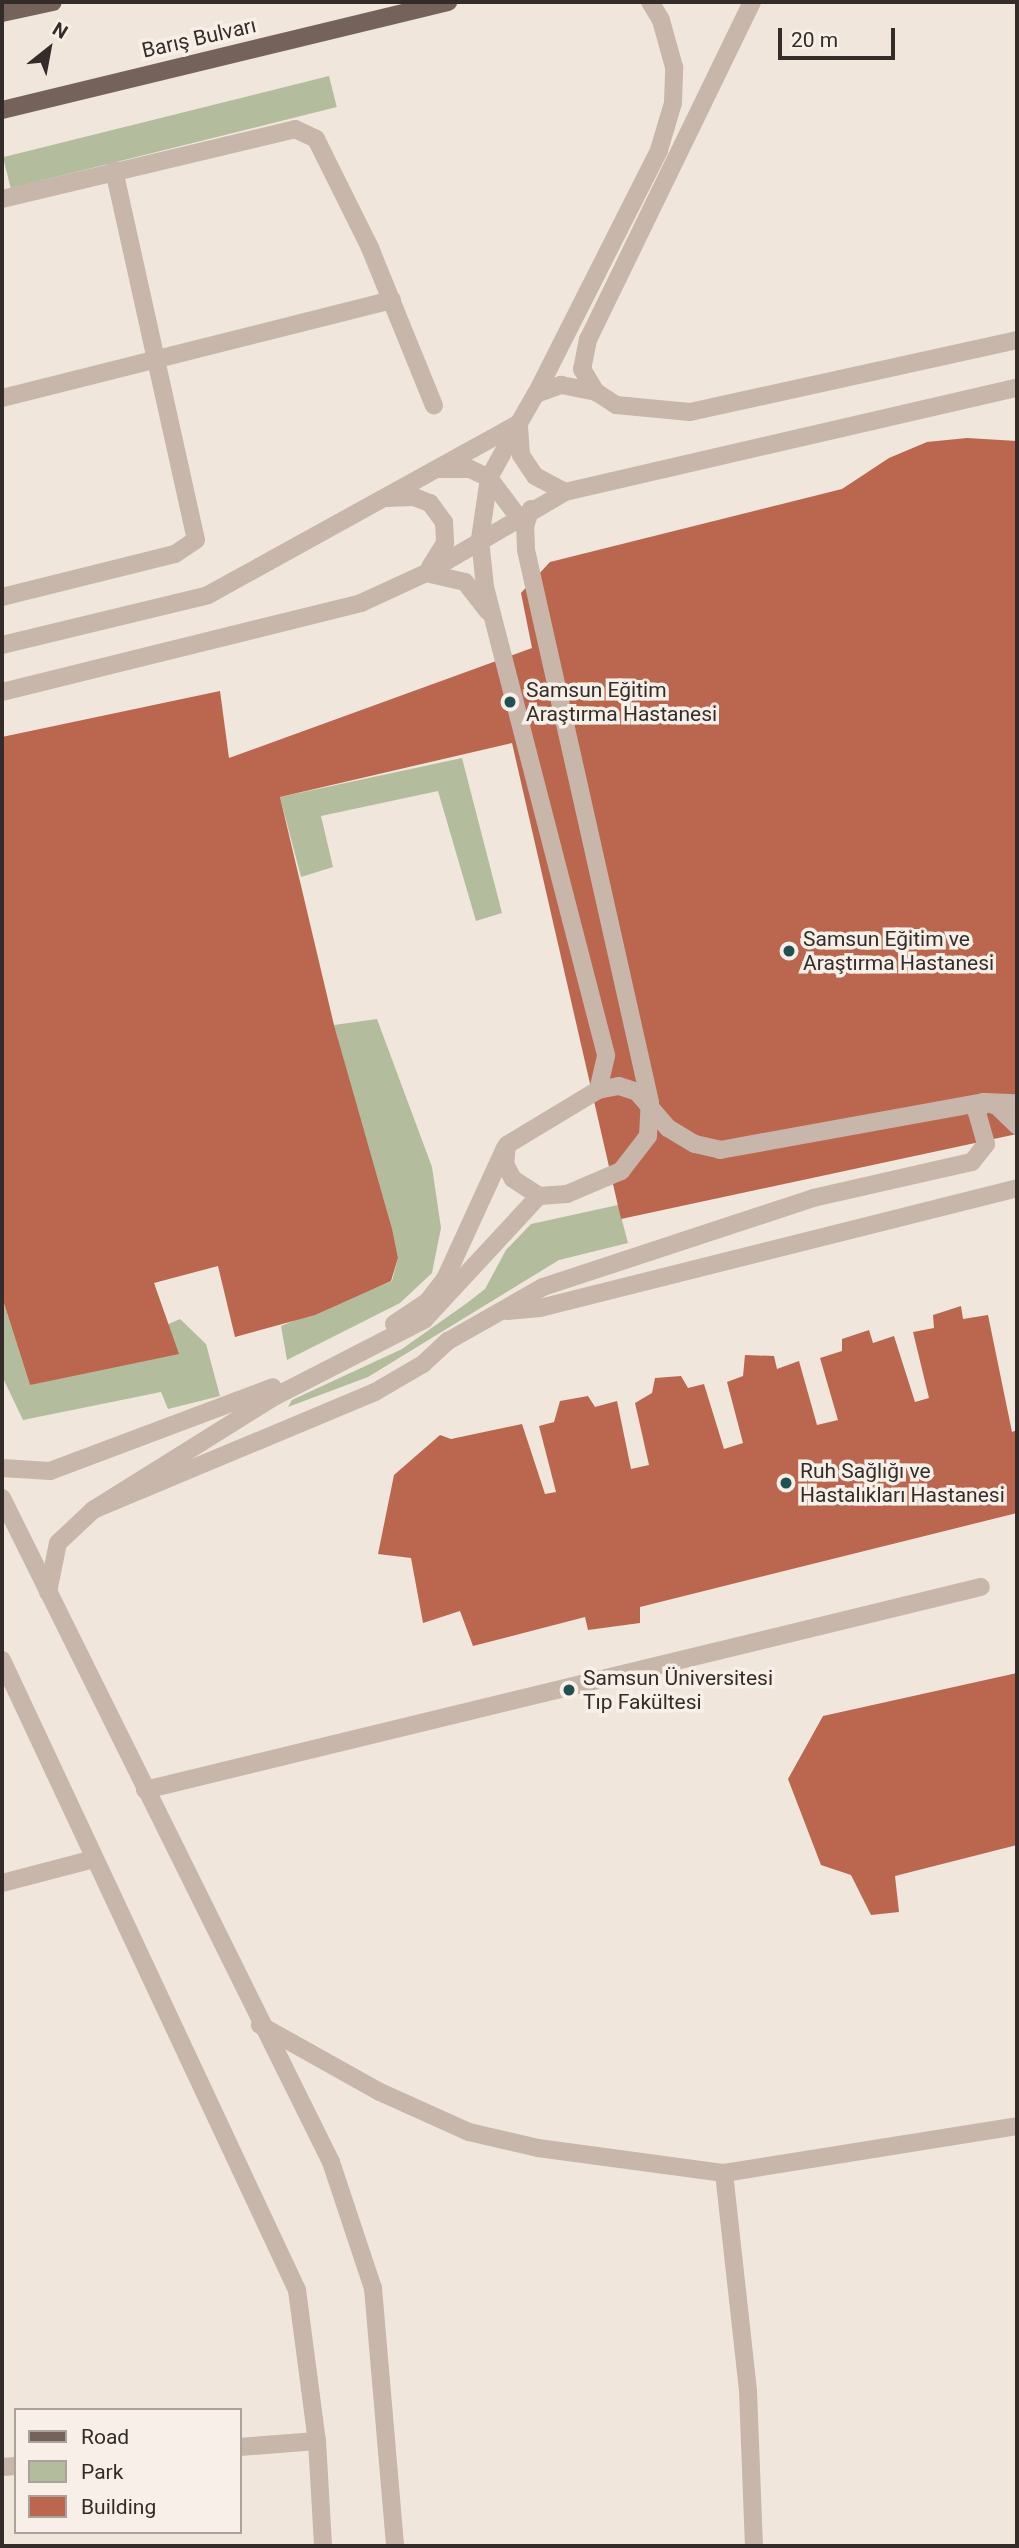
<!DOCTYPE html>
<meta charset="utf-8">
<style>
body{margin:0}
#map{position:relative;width:1019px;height:2548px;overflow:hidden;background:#f0e6dc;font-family:Roboto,sans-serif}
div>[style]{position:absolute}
.green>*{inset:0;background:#b3bd9d;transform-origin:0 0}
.building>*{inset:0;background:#bb664e}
.service>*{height:18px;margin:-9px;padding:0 9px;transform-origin:9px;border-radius:9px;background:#c7b6a9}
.minor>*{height:18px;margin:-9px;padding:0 9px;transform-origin:9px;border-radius:9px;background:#c7b6a9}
.tertiary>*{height:18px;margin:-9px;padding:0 9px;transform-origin:9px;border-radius:9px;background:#c7b6a9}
.primary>*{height:18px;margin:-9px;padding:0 9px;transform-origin:9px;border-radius:9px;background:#75635b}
.dots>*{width:19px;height:19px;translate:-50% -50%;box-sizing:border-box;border:4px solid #f8f0e8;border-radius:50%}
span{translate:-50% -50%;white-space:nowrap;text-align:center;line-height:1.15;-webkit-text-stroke:7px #f8f0e8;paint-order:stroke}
.street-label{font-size:21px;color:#342c28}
.poi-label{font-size:21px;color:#342c28}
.left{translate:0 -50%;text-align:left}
.frame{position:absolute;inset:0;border:4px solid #342c28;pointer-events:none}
.legend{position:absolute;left:14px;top:2408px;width:228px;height:126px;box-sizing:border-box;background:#f8f0e8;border:2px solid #aaa29b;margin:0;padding:9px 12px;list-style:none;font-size:21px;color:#342c28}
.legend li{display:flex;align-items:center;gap:14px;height:35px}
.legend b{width:35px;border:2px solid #aaa29b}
.north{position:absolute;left:14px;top:14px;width:70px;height:70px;-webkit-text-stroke:5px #f8f0e8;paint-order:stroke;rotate:31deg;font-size:19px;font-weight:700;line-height:28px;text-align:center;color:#342c28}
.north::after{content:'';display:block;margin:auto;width:24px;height:32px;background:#342c28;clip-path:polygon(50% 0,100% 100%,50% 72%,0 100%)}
.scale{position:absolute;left:778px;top:28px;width:117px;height:32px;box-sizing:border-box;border:4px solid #342c28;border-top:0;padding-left:9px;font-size:21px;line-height:24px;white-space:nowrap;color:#342c28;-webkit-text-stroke:5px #f8f0e8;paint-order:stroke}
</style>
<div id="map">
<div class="green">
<div style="left:329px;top:76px;width:32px;height:336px;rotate:76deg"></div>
<div style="clip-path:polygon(462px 758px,502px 913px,476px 921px,438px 791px,321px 816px,333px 867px,301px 877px,280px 797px)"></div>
<div style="clip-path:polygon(377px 1019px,432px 1167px,441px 1228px,432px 1273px,400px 1303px,287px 1360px,281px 1326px,392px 1281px,398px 1258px,334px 1025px)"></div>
<div style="clip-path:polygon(618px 1205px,628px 1243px,559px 1260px,368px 1377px,288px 1407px,292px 1400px,402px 1349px,467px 1303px,485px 1289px,506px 1250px,531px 1224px)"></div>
<div style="clip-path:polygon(2px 1297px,30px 1385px,180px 1319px,206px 1344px,220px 1396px,168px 1409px,161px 1392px,23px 1420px,2px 1376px)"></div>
</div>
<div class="building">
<div style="clip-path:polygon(967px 438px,1017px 441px,1017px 1134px,621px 1219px,512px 743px,280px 797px,334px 1025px,392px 1229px,398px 1258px,391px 1281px,315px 1315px,235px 1337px,218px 1266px,154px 1283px,179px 1354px,30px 1385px,2px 1297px,2px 737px,220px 691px,229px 758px,532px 648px,521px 593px,550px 562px,842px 489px,889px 458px,927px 442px)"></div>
<div style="clip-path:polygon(961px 1306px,963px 1319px,988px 1315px,1012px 1432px,1017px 1430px,1017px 1513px,640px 1607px,640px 1623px,588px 1630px,585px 1617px,473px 1646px,460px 1611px,423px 1623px,411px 1558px,378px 1554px,394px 1475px,440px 1435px,451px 1439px,522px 1424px,545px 1494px,556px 1492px,539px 1426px,554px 1422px,560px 1401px,588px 1396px,595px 1407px,617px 1401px,631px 1469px,649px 1465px,635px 1403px,652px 1393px,655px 1378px,681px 1376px,688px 1388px,704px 1384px,724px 1449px,743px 1443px,727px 1382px,743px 1376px,745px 1355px,774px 1356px,777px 1369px,799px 1361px,817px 1425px,838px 1420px,820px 1358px,842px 1351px,842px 1339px,869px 1330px,873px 1343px,894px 1336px,915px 1402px,929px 1398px,913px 1332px,934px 1328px,933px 1315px)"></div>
<div style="clip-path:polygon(1017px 1673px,1017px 1845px,895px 1876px,899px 1912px,871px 1915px,851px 1875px,821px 1865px,788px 1779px,823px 1716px)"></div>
</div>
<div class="service">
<div style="left:752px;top:2px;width:375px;rotate:115.9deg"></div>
<div style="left:588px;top:339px;width:31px;rotate:101deg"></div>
<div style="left:582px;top:369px;width:27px;rotate:59deg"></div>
<div style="left:596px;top:392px;width:24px;rotate:33deg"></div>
<div style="left:616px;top:405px;width:74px;rotate:5.4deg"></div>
<div style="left:690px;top:412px;width:335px;rotate:-12.4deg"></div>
<div style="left:2px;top:199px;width:301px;rotate:-13.4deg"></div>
<div style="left:295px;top:129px;width:23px;rotate:25deg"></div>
<div style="left:316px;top:139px;width:122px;rotate:63.6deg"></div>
<div style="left:370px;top:248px;width:170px;rotate:67.9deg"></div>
<div style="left:536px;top:394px;width:273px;rotate:-63.2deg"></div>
<div style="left:659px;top:150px;width:49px;rotate:-73.4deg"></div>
<div style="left:673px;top:103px;width:36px;rotate:-88deg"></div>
<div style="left:674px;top:67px;width:49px;rotate:-105.5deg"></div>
<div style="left:661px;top:20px;width:21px;rotate:-121deg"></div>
<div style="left:2px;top:398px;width:402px;rotate:-14.1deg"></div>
<div style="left:519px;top:423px;width:63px;rotate:118.6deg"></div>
<div style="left:489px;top:478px;width:62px;rotate:98.4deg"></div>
<div style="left:480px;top:539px;width:48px;rotate:84.1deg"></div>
<div style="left:485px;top:587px;width:484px;rotate:75.5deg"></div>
<div style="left:606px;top:1056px;width:35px;rotate:103deg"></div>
<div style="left:598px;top:1090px;width:106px;rotate:148.9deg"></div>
<div style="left:507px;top:1145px;width:19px;rotate:96deg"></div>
<div style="left:505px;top:1164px;width:17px;rotate:62deg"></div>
<div style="left:513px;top:1179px;width:31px;rotate:33deg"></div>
<div style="left:439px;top:469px;width:31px"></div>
<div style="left:470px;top:469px;width:21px;rotate:25deg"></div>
<div style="left:489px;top:478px;width:60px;rotate:53.1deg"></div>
<div style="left:565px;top:492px;width:34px;rotate:-152deg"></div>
<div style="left:535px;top:476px;width:25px;rotate:-124deg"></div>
<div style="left:521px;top:455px;width:32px;rotate:-94deg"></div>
<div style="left:519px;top:423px;width:34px;rotate:-60deg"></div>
<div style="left:536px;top:394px;width:27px;rotate:-20deg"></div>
<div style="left:561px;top:385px;width:36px;rotate:11deg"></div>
<div style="left:386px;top:498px;width:28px;rotate:-2deg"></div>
<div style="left:414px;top:497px;width:17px;rotate:21deg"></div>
<div style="left:430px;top:503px;width:24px;rotate:54deg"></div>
<div style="left:444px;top:522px;width:21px;rotate:87deg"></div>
<div style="left:445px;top:543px;width:28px;rotate:122deg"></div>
<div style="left:426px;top:573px;width:40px;rotate:13deg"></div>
<div style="left:465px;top:582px;width:37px;rotate:52deg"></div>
<div style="left:2px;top:597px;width:178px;rotate:-14deg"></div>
<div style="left:175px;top:554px;width:25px;rotate:-34deg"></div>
<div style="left:196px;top:540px;width:379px;rotate:-102.5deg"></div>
<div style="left:2px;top:645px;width:212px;rotate:-13.6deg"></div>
<div style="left:208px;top:595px;width:355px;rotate:-28.9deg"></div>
<div style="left:2px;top:692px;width:370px;rotate:-13.9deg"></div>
<div style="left:361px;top:603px;width:72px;rotate:-24.8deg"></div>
<div style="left:426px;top:573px;width:161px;rotate:-30.2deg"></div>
<div style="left:565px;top:492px;width:464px;rotate:-13deg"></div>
<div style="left:598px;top:1090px;width:21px;rotate:-11deg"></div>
<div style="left:619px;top:1086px;width:19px;rotate:18deg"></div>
<div style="left:637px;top:1092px;width:48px;rotate:49.3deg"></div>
<div style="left:668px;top:1128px;width:31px;rotate:31deg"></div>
<div style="left:695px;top:1144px;width:26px;rotate:13deg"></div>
<div style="left:720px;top:1150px;width:268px;rotate:-10.3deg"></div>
<div style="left:984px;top:1102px;width:33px;rotate:2deg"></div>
<div style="left:507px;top:1311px;width:33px;rotate:-5deg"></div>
<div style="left:540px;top:1308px;width:492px;rotate:-14.1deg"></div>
<div style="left:394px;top:1324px;width:40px;rotate:-34deg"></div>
<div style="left:427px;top:1302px;width:29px;rotate:-52deg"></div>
<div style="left:445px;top:1279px;width:144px;rotate:-65.4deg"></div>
<div style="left:2px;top:1468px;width:48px;rotate:3.6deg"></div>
<div style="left:50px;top:1471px;width:238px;rotate:-20.6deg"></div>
<div style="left:93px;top:1510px;width:213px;rotate:-32deg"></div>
<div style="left:274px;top:1397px;width:169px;rotate:-27.2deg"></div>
<div style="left:424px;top:1320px;width:169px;rotate:-47.2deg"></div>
<div style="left:539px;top:1196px;width:28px;rotate:-4deg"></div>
<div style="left:567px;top:1194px;width:59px;rotate:-23.1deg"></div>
<div style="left:621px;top:1171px;width:44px;rotate:-52.4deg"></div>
<div style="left:648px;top:1136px;width:34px;rotate:-87deg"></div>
<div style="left:650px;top:1102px;width:566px;rotate:-102.66deg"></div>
<div style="left:526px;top:550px;width:24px;rotate:-92deg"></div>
<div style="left:525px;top:526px;width:18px;rotate:-71deg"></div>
<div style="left:48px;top:1592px;width:50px;rotate:-78.5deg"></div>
<div style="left:58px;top:1543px;width:48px;rotate:-43.3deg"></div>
<div style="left:93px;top:1510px;width:306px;rotate:-22.7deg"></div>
<div style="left:375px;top:1392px;width:56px;rotate:-30.3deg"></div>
<div style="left:423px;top:1364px;width:34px;rotate:-43deg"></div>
<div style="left:448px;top:1341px;width:109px;rotate:-29.6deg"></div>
<div style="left:543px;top:1287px;width:284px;rotate:-18.2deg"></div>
<div style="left:813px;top:1198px;width:163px;rotate:-12.8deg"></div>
<div style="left:972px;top:1162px;width:23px;rotate:-52deg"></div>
<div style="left:986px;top:1144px;width:32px;rotate:-106deg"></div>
<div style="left:977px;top:1113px;width:13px;rotate:-58deg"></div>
<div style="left:984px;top:1102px;width:14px;rotate:17deg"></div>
<div style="left:997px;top:1106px;width:28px;rotate:44deg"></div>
<div style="left:145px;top:1790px;width:860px;rotate:-13.65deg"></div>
</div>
<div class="minor">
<div style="left:2px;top:1883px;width:95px;rotate:-14.6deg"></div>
<div style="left:724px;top:2173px;width:219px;rotate:83.7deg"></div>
<div style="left:748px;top:2391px;width:155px;rotate:87.8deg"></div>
<div style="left:240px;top:2447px;width:77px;rotate:-4.5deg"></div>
<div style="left:2px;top:2467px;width:14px;rotate:-4deg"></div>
</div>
<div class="tertiary">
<div style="left:2px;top:1498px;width:741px;rotate:63.64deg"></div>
<div style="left:331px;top:2162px;width:133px;rotate:71.6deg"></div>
<div style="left:373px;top:2288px;width:259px;rotate:85.1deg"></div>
<div style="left:2px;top:1660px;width:696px;rotate:64.91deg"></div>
<div style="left:297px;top:2290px;width:152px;rotate:82.5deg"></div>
<div style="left:317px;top:2441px;width:105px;rotate:86.7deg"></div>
<div style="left:260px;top:2025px;width:137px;rotate:29.2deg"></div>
<div style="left:380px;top:2092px;width:98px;rotate:24.2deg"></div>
<div style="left:469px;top:2132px;width:71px;rotate:13.1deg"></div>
<div style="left:538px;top:2148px;width:188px;rotate:7.7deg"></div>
<div style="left:724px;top:2173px;width:297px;rotate:-9.1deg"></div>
</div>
<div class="primary">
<div style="left:2px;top:13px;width:52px;rotate:-12.2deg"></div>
<div style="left:2px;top:110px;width:459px;rotate:-13.6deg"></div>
</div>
<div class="dots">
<div style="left:510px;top:702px;background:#215052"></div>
<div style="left:789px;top:951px;background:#215052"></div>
<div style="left:786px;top:1483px;background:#215052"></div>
<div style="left:569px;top:1690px;background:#215052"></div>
</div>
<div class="street-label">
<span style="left:199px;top:38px;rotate:-13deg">Barış Bulvarı</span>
</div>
<div class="poi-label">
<span class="left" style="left:526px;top:702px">Samsun Eğitim<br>Araştırma Hastanesi</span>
<span class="left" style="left:803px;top:951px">Samsun Eğitim ve<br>Araştırma Hastanesi</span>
<span class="left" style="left:800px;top:1483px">Ruh Sağlığı ve<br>Hastalıkları Hastanesi</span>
<span class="left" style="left:583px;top:1690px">Samsun Üniversitesi<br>Tıp Fakültesi</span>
</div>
<div class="frame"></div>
<ul class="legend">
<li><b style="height:9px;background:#75635b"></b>Road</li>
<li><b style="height:19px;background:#b3bd9d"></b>Park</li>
<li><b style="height:19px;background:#bb664e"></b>Building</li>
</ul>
<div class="north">N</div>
<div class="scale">20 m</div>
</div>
